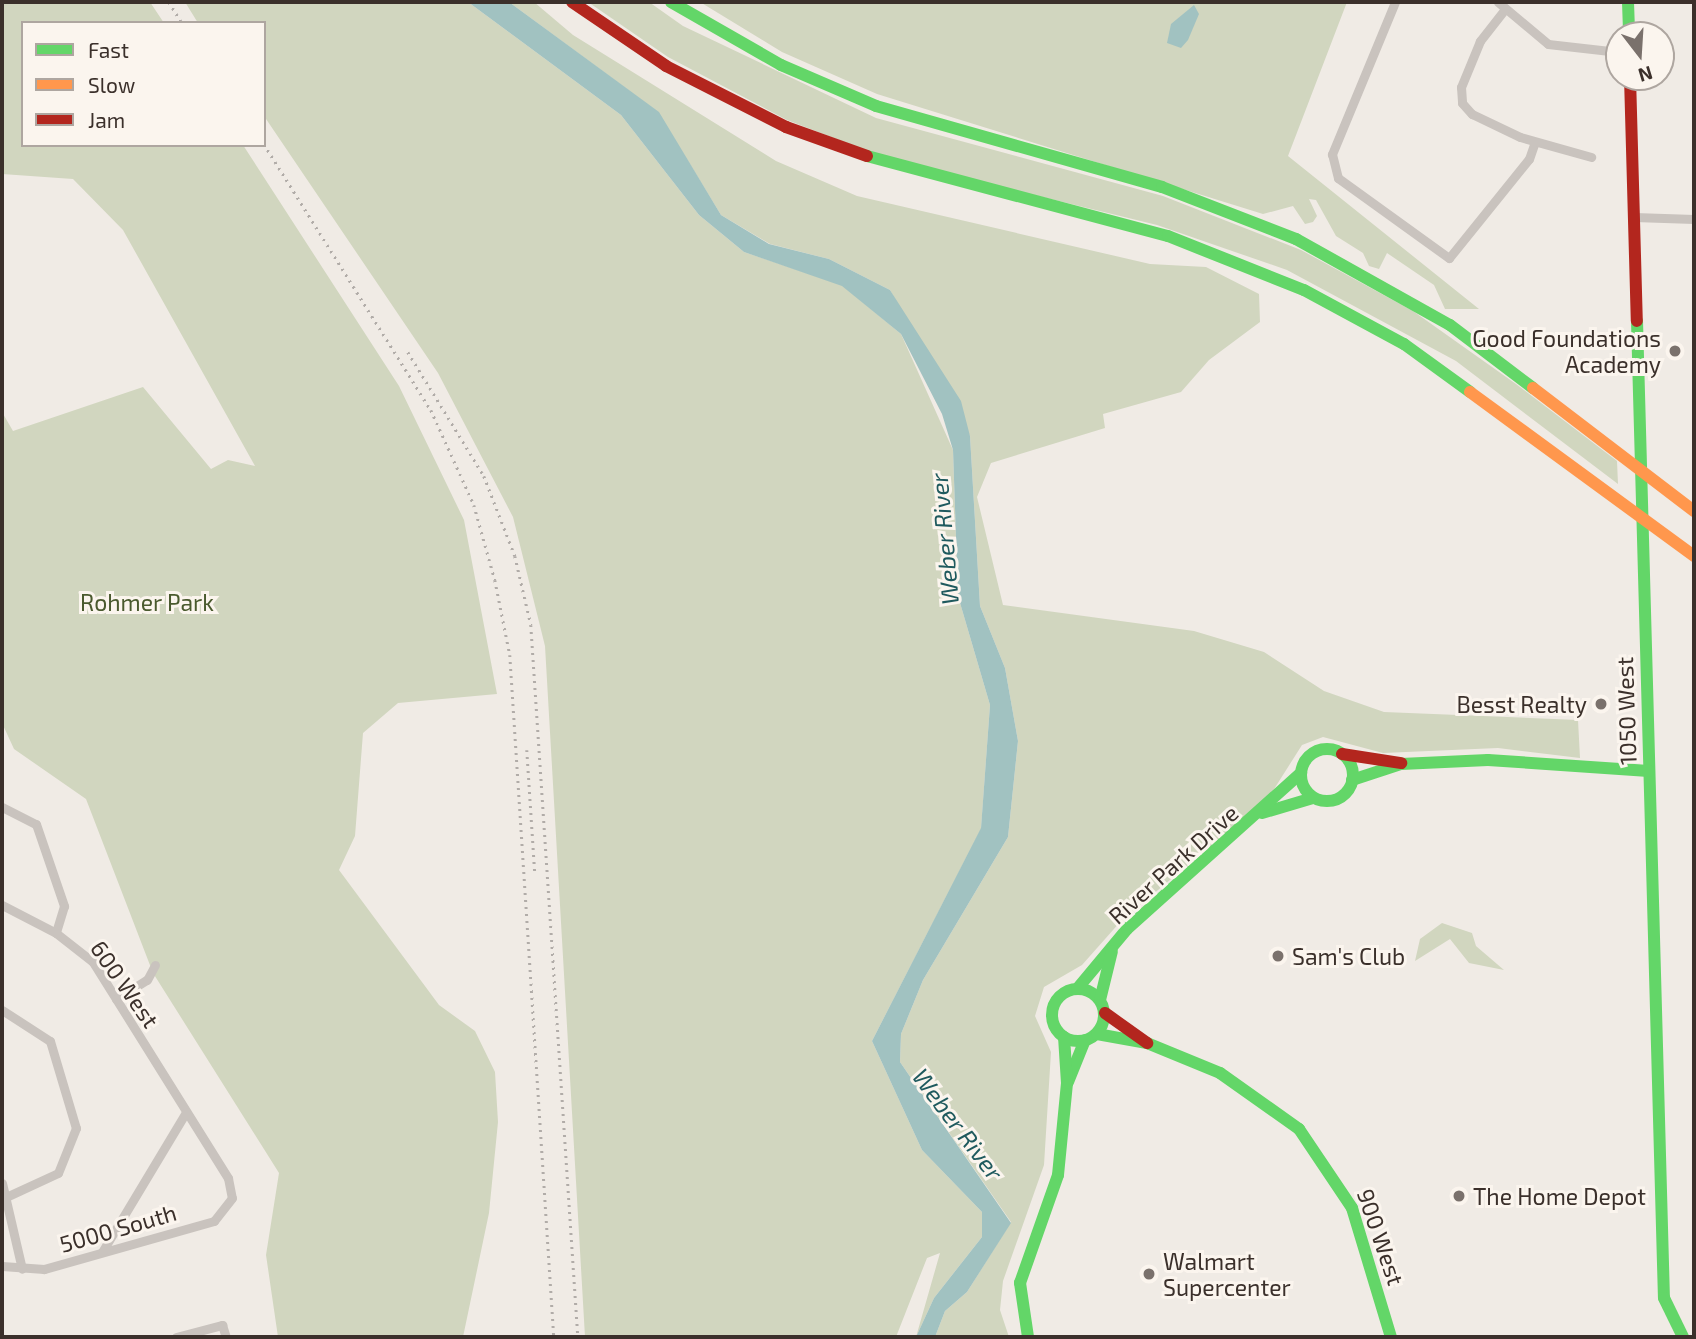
<!DOCTYPE html>
<style>
body{margin:0}
#map{position:relative;width:1696px;height:1339px;overflow:hidden;background:#f0ebe5;font-family:"Exo 2",sans-serif}
div>[style]{position:absolute}
.green>*{inset:0;background:#d1d6bf}
.water>*{inset:0;background:#a1c2c1}
.street>*{height:9px;margin:-4.5px;padding:0 4.5px;transform-origin:4.5px;border-radius:4.5px;background:#c9c3be}
.fast>*{height:12px;margin:-6px;padding:0 6px;transform-origin:6px;border-radius:6px;background:#63d668}
.fast>.ring{margin:-6px;padding:0;box-sizing:content-box;background:none;border:12px solid #63d668;border-radius:50%}
.slow>*{height:12px;margin:-6px;padding:0 6px;transform-origin:6px;border-radius:6px;background:#ff974d}
.jam>*{height:12px;margin:-6px;padding:0 6px;transform-origin:6px;border-radius:6px;background:#b3261e}
.rail>*{height:2.5px;margin-top:-1.25px;transform-origin:0;background:repeating-linear-gradient(90deg,#b1aca8 0 2px,transparent 0 7px)}
.dots>*{width:19px;height:19px;translate:-50% -50%;box-sizing:border-box;border:4px solid #fbf5ee;border-radius:50%}
span{translate:-50% -50%;white-space:nowrap;text-align:center;line-height:1.15;-webkit-text-stroke:6px #fbf5ee;paint-order:stroke}
.poi-label{font-size:23px;color:#3b302b}
.right{translate:-100% -50%;text-align:right}
.left{translate:0 -50%;text-align:left}
.park-label{font-size:23px;color:#4a5a2e}
.street-label{font-size:23px;color:#3b302b}
.water-label{font-size:24px;color:#1f5a5e;font-style:italic}
.frame{position:absolute;inset:0;border:4px solid #3b302b;pointer-events:none}
.legend{position:absolute;left:21px;top:21px;width:245px;height:126px;box-sizing:border-box;background:#fbf5ee;border:2px solid #aea6a0;margin:0;padding:9px 12px;list-style:none;font-size:21px;color:#3b302b}
.legend li{display:flex;align-items:center;gap:14px;height:35px}
.legend b{width:35px;border:2px solid #aea6a0}
.north{position:absolute;left:1605px;top:21px;width:70px;height:70px;box-sizing:border-box;background:#fbf5ee;border:2px solid #aea6a0;border-radius:50%;rotate:163deg;font-size:19px;font-weight:700;line-height:28px;text-align:center;color:#3b302b}
.north::after{content:'';display:block;margin:auto;width:24px;height:32px;background:#7a716c;clip-path:polygon(50% 0,100% 100%,50% 72%,0 100%)}
</style>
<div id="map">
<div class="green">
<div style="clip-path:polygon(2px 2px,150px 2px,164px 23px,23px 23px,23px 145px,243px 145px,399px 386px,464px 520px,497px 694px,398px 703px,363px 733px,355px 836px,339px 870px,439px 1005px,475px 1031px,495px 1072px,498px 1122px,489px 1213px,463px 1337px,278px 1337px,266px 1255px,279px 1173px,153px 973px,86px 799px,14px 749px,2px 723px,2px 412px,13px 431px,143px 387px,211px 469px,228px 460px,255px 466px,123px 230px,73px 179px,2px 174px)"></div>
<div style="clip-path:polygon(185px 2px,468px 2px,621px 115px,699px 215px,744px 252px,842px 285px,901px 334px,953px 450px,958px 596px,990px 705px,981px 829px,872px 1041px,922px 1150px,982px 1212px,982px 1237px,934px 1298px,916px 1337px,940px 1253px,927px 1258px,896px 1337px,585px 1337px,545px 646px,513px 517px,438px 373px,264px 116px,264px 23px,198px 23px)"></div>
<div style="clip-path:polygon(509px 2px,534px 2px,573px 35px,776px 161px,857px 196px,1150px 264px,1206px 267px,1259px 294px,1260px 322px,1209px 360px,1181px 392px,1103px 414px,1105px 428px,991px 463px,977px 497px,1003px 605px,1194px 631px,1264px 652px,1324px 691px,1384px 712px,1578px 720px,1580px 758px,1498px 748px,1383px 753px,1323px 737px,1302px 745px,1269px 797px,1121px 921px,1082px 965px,1044px 987px,1035px 1016px,1051px 1052px,1044px 1165px,1003px 1281px,1000px 1310px,1009px 1337px,935px 1337px,945px 1311px,967px 1292px,1011px 1222px,900px 1062px,901px 1034px,923px 980px,1008px 837px,1018px 741px,1005px 668px,980px 606px,970px 436px,890px 290px,829px 259px,770px 244px,721px 215px,658px 112px)"></div>
<div style="clip-path:polygon(588px 2px,649px 2px,683px 26px,876px 118px,1163px 196px,1301px 250px,1413px 311px,1516px 384px,1617px 461px,1618px 484px,1456px 361px,1287px 270px,1157px 225px,891px 160px,787px 120px,668px 57px)"></div>
<div style="clip-path:polygon(700px 2px,1347px 2px,1288px 156px,1479px 309px,1445px 309px,1434px 285px,1387px 253px,1379px 269px,1369px 266px,1363px 253px,1336px 236px,1316px 200px,1309px 199px,1317px 216px,1313px 222px,1305px 224px,1293px 206px,1263px 214px,877px 94px,782px 52px)"></div>
<div style="clip-path:polygon(1442px 923px,1472px 933px,1476px 946px,1504px 970px,1469px 963px,1450px 939px,1415px 961px,1420px 939px)"></div>
</div>
<div class="water">
<div style="clip-path:polygon(468px 2px,509px 2px,659px 112px,721px 215px,769px 244px,829px 259px,890px 290px,961px 401px,970px 436px,980px 606px,1005px 668px,1018px 741px,1008px 837px,923px 980px,901px 1034px,900px 1062px,1011px 1223px,967px 1292px,945px 1311px,935px 1337px,916px 1337px,934px 1298px,982px 1237px,982px 1212px,922px 1150px,872px 1041px,981px 828px,990px 705px,958px 596px,953px 450px,942px 414px,901px 334px,842px 286px,744px 252px,699px 215px,621px 115px)"></div>
<div style="clip-path:polygon(1194px 5px,1199px 14px,1188px 40px,1181px 48px,1167px 43px,1171px 24px)"></div>
</div>
<div class="street">
<div style="left:1395px;top:2px;width:165px;rotate:112.5deg"></div>
<div style="left:1332px;top:154px;width:25px;rotate:76deg"></div>
<div style="left:1338px;top:178px;width:137px;rotate:35.8deg"></div>
<div style="left:1449px;top:258px;width:127px;rotate:-51.1deg"></div>
<div style="left:1529px;top:159px;width:18px;rotate:-71deg"></div>
<div style="left:1498px;top:2px;width:65px;rotate:40deg"></div>
<div style="left:1548px;top:44px;width:71px;rotate:6.4deg"></div>
<div style="left:1505px;top:9px;width:41px;rotate:128deg"></div>
<div style="left:1480px;top:41px;width:50px;rotate:112.4deg"></div>
<div style="left:1461px;top:87px;width:16px;rotate:86deg"></div>
<div style="left:1462px;top:103px;width:15px;rotate:48deg"></div>
<div style="left:1472px;top:114px;width:53px;rotate:25.6deg"></div>
<div style="left:1520px;top:137px;width:74px;rotate:15.7deg"></div>
<div style="left:1634px;top:217px;width:60px;rotate:1.9deg"></div>
<div style="left:2px;top:807px;width:38px;rotate:27deg"></div>
<div style="left:36px;top:824px;width:87px;rotate:71.1deg"></div>
<div style="left:64px;top:906px;width:28px;rotate:107deg"></div>
<div style="left:56px;top:933px;width:47px;rotate:38.1deg"></div>
<div style="left:93px;top:962px;width:255px;rotate:58deg"></div>
<div style="left:228px;top:1178px;width:20px;rotate:79deg"></div>
<div style="left:232px;top:1198px;width:29px;rotate:128deg"></div>
<div style="left:214px;top:1221px;width:177px;rotate:164.2deg"></div>
<div style="left:44px;top:1269px;width:42px;rotate:-175.9deg"></div>
<div style="left:2px;top:905px;width:61px;rotate:27.4deg"></div>
<div style="left:116px;top:999px;width:36px;rotate:-32deg"></div>
<div style="left:147px;top:980px;width:17px;rotate:-62deg"></div>
<div style="left:2px;top:1010px;width:57px;rotate:32.9deg"></div>
<div style="left:50px;top:1041px;width:91px;rotate:73.4deg"></div>
<div style="left:76px;top:1128px;width:48px;rotate:111.8deg"></div>
<div style="left:58px;top:1173px;width:57px;rotate:155.2deg"></div>
<div style="left:2px;top:1183px;width:88px;rotate:76.9deg"></div>
<div style="left:102px;top:1252px;width:163px;rotate:-59deg"></div>
<div style="left:176px;top:1337px;width:48px;rotate:-14.6deg"></div>
<div style="left:222px;top:1325px;width:13px;rotate:72deg"></div>
</div>
<div class="fast">
<div style="left:671px;top:2px;width:127px;rotate:29.8deg"></div>
<div style="left:781px;top:65px;width:103px;rotate:23.3deg"></div>
<div style="left:876px;top:106px;width:297px;rotate:15.8deg"></div>
<div style="left:1162px;top:187px;width:144px;rotate:21.2deg"></div>
<div style="left:1296px;top:239px;width:176px;rotate:29.2deg"></div>
<div style="left:1450px;top:325px;width:104px;rotate:37.2deg"></div>
<div style="left:1628px;top:2px;width:33px;rotate:88deg"></div>
<div style="left:867px;top:156px;width:311px;rotate:14.9deg"></div>
<div style="left:1168px;top:236px;width:146px;rotate:21.7deg"></div>
<div style="left:1304px;top:290px;width:114px;rotate:28.4deg"></div>
<div style="left:1404px;top:344px;width:82px;rotate:36deg"></div>
<div style="left:1637px;top:321px;width:977px;rotate:88.42deg"></div>
<div style="left:1664px;top:1298px;width:43px;rotate:64deg"></div>
<div class="ring" style="left:1301px;top:749px;width:40px;height:40px"></div>
<div style="left:1352px;top:780px;width:52px;rotate:-18.1deg"></div>
<div style="left:1401px;top:764px;width:87px;rotate:-2.6deg"></div>
<div style="left:1488px;top:760px;width:161px;rotate:3.9deg"></div>
<div style="left:1262px;top:813px;width:53px;rotate:-16.4deg"></div>
<div class="ring" style="left:1052px;top:989px;width:40px;height:40px"></div>
<div style="left:1077px;top:989px;width:78px;rotate:-50.2deg"></div>
<div style="left:1127px;top:929px;width:234px;rotate:-41.9deg"></div>
<div style="left:1100px;top:1000px;width:50px;rotate:-76.2deg"></div>
<div style="left:1097px;top:1034px;width:51px;rotate:10.2deg"></div>
<div style="left:1147px;top:1043px;width:79px;rotate:22.3deg"></div>
<div style="left:1220px;top:1073px;width:97px;rotate:35.3deg"></div>
<div style="left:1299px;top:1129px;width:95px;rotate:56.1deg"></div>
<div style="left:1352px;top:1208px;width:135px;rotate:73.2deg"></div>
<div style="left:1068px;top:1082px;width:45px;rotate:-68deg"></div>
<div style="left:1028px;top:1337px;width:55px;rotate:-98.4deg"></div>
<div style="left:1020px;top:1283px;width:114px;rotate:-70.6deg"></div>
<div style="left:1058px;top:1175px;width:92px;rotate:-84.4deg"></div>
<div style="left:1067px;top:1083px;width:46px;rotate:-93.7deg"></div>
</div>
<div class="slow">
<div style="left:1533px;top:388px;width:203px;rotate:37.4deg"></div>
<div style="left:1470px;top:392px;width:278px;rotate:36.2deg"></div>
</div>
<div class="jam">
<div style="left:572px;top:2px;width:114px;rotate:34.2deg"></div>
<div style="left:666px;top:66px;width:135px;rotate:26.9deg"></div>
<div style="left:786px;top:127px;width:86px;rotate:19.7deg"></div>
<div style="left:1630px;top:77px;width:244px;rotate:88.4deg"></div>
<div style="left:1342px;top:754px;width:60px;rotate:8.7deg"></div>
<div style="left:1105px;top:1013px;width:52px;rotate:35.5deg"></div>
</div>
<div class="rail">
<div style="left:169px;top:2px;width:25px;rotate:58deg"></div>
<div style="left:264px;top:144px;width:314px;rotate:57.9deg"></div>
<div style="left:431px;top:410px;width:104px;rotate:65.6deg"></div>
<div style="left:474px;top:505px;width:78px;rotate:74.4deg"></div>
<div style="left:495px;top:580px;width:76px;rotate:78.7deg"></div>
<div style="left:510px;top:655px;width:683px;rotate:86.31deg"></div>
<div style="left:408px;top:352px;width:145px;rotate:58.5deg"></div>
<div style="left:484px;top:476px;width:86px;rotate:68.8deg"></div>
<div style="left:515px;top:556px;width:71px;rotate:76.9deg"></div>
<div style="left:531px;top:625px;width:714px;rotate:86.22deg"></div>
<div style="left:527px;top:750px;width:123px;rotate:86.3deg"></div>
</div>
<div class="dots">
<div style="left:1675px;top:351px;background:#7a716c"></div>
<div style="left:1601px;top:704px;background:#7a716c"></div>
<div style="left:1278px;top:956px;background:#7a716c"></div>
<div style="left:1459px;top:1196px;background:#7a716c"></div>
<div style="left:1149px;top:1274px;background:#7a716c"></div>
</div>
<div class="poi-label">
<span class="right" style="left:1661px;top:351px">Good Foundations<br>Academy</span>
<span class="right" style="left:1587px;top:704px">Besst Realty</span>
<span class="left" style="left:1292px;top:956px">Sam's Club</span>
<span class="left" style="left:1473px;top:1196px">The Home Depot</span>
<span class="left" style="left:1163px;top:1274px">Walmart<br>Supercenter</span>
</div>
<div class="park-label">
<span style="left:147px;top:602px">Rohmer Park</span>
</div>
<div class="street-label">
<span style="left:1626px;top:711px;rotate:-92deg">1050 West</span>
<span style="left:1173px;top:864px;rotate:-42deg">River Park Drive</span>
<span style="left:125px;top:984px;rotate:55deg">600 West</span>
<span style="left:118px;top:1228px;rotate:-16deg">5000 South</span>
<span style="left:1381px;top:1237px;rotate:71deg">900 West</span>
</div>
<div class="water-label">
<span style="left:944px;top:539px;rotate:-95deg">Weber River</span>
<span style="left:958px;top:1124px;rotate:53deg">Weber River</span>
</div>
<div class="frame"></div>
<ul class="legend">
<li><b style="height:9px;background:#63d668"></b>Fast</li>
<li><b style="height:9px;background:#ff974d"></b>Slow</li>
<li><b style="height:9px;background:#b3261e"></b>Jam</li>
</ul>
<div class="north">N</div>
</div>
